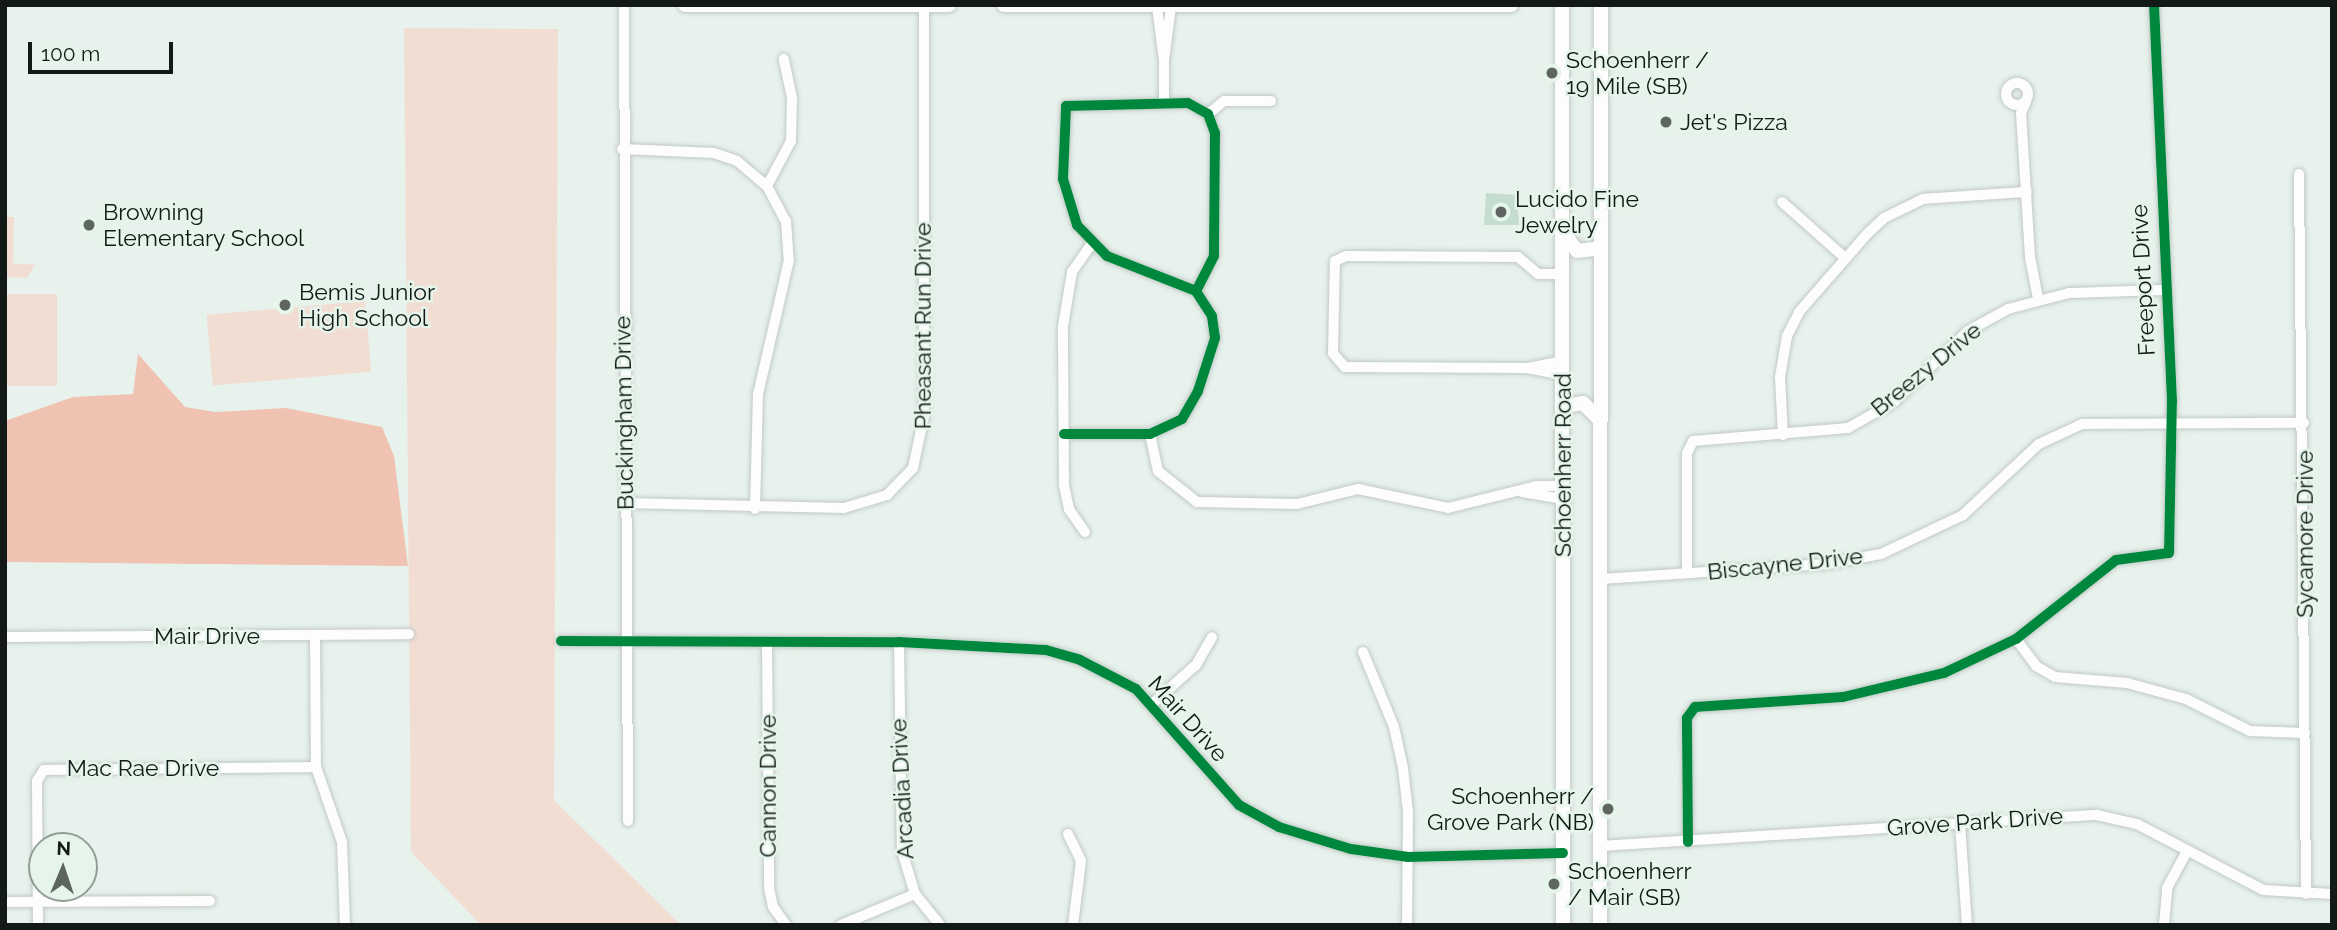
<!DOCTYPE html>
<style>
body{margin:0}
#map{position:relative;width:2337px;height:930px;overflow:hidden;background:#e8f2ed;font-family:Raleway,sans-serif}
div>[style]{position:absolute}
.green>*{inset:0;background:#f2ddd3;transform-origin:0 0}
.forest>*{inset:0;background:#efc2b1}
.building>*{inset:0;background:#c5dcd0}
.roads{filter:drop-shadow(0 0 2px #c2c9c5) drop-shadow(0 0 2px #c2c9c5)}
.street>*{height:10px;margin:-5px;padding:0 5px;transform-origin:5px;border-radius:5px;background:#fcfdfc}
.street>.ring{margin:-5px;padding:0;box-sizing:content-box;background:none;border:10px solid #fcfdfc;border-radius:50%}
.secondary>*{height:14px;margin:-7px;padding:0 7px;transform-origin:7px;border-radius:7px;background:#fcfdfc}
.cycleway>*{height:10px;margin:-5px;padding:0 5px;transform-origin:5px;border-radius:5px;background:#00873e}
.dots>*{width:19px;height:19px;translate:-50% -50%;box-sizing:border-box;border:4px solid #e5f5ec;border-radius:50%}
span{translate:-50% -50%;white-space:nowrap;text-align:center;line-height:1.15;-webkit-text-stroke:5px #e5f5ec;paint-order:stroke}
.poi-label{font-size:23px;color:#131916}
.left{translate:0 -50%;text-align:left}
.right{translate:-100% -50%;text-align:right}
.street-label{font-size:23px;color:#131916}
.frame{position:absolute;inset:0;border:7px solid #131916;pointer-events:none}
.north{position:absolute;left:28px;top:832px;width:70px;height:70px;box-sizing:border-box;background:#e5f5ec;border:2px solid #919d96;border-radius:50%;rotate:2deg;font-size:19px;font-weight:700;line-height:28px;text-align:center;color:#131916}
.north::after{content:'';display:block;margin:auto;width:24px;height:32px;background:#5e6561;clip-path:polygon(50% 0,100% 100%,50% 72%,0 100%)}
.scale{position:absolute;left:28px;top:42px;width:145px;height:32px;box-sizing:border-box;border:4px solid #131916;border-top:0;padding-left:9px;font-size:21px;line-height:24px;white-space:nowrap;color:#131916;-webkit-text-stroke:5px #e5f5ec;paint-order:stroke}
</style>
<div id="map">
<div class="green">
<div style="clip-path:polygon(404px 28px,558px 29px,554px 800px,681px 925px,481px 925px,411px 852px)"></div>
<div style="clip-path:polygon(5px 217px,14px 217px,13px 263px,35px 265px,27px 278px,5px 277px)"></div>
<div style="left:5px;top:294px;width:52px;height:92px"></div>
<div style="left:365px;top:301px;width:71px;height:159px;rotate:85deg"></div>
</div>
<div class="forest">
<div style="clip-path:polygon(138px 354px,185px 407px,215px 412px,286px 408px,382px 427px,394px 456px,408px 566px,5px 562px,5px 421px,73px 397px,133px 394px)"></div>
</div>
<div class="building">
<div style="clip-path:polygon(1486px 193px,1517px 195px,1519px 225px,1484px 225px)"></div>
</div>
<div class="roads">
<div class="street">
<div style="left:624px;top:5px;width:816px;rotate:89.72deg"></div>
<div style="left:1157px;top:7px;width:53px;rotate:82.5deg"></div>
<div style="left:1164px;top:60px;width:53px;rotate:-82.5deg"></div>
<div style="left:1164px;top:60px;width:42px;rotate:90deg"></div>
<div class="ring" style="left:2006px;top:83px;width:12px;height:12px"></div>
<div style="left:2026px;top:102px;width:12px;rotate:114deg"></div>
<div style="left:2021px;top:113px;width:144px;rotate:86.4deg"></div>
<div style="left:2030px;top:257px;width:42px;rotate:79deg"></div>
<div style="left:1208px;top:114px;width:21px;rotate:-39deg"></div>
<div style="left:1224px;top:101px;width:47px"></div>
<div style="left:622px;top:149px;width:92px;rotate:2.5deg"></div>
<div style="left:714px;top:153px;width:24px;rotate:19deg"></div>
<div style="left:737px;top:161px;width:39px;rotate:40deg"></div>
<div style="left:767px;top:186px;width:40px;rotate:62deg"></div>
<div style="left:786px;top:221px;width:39px;rotate:86deg"></div>
<div style="left:789px;top:260px;width:138px;rotate:103deg"></div>
<div style="left:758px;top:394px;width:115px;rotate:91.5deg"></div>
<div style="left:2299px;top:174px;width:720px;rotate:89.44deg"></div>
<div style="left:767px;top:186px;width:51px;rotate:-61.9deg"></div>
<div style="left:791px;top:141px;width:43px;rotate:-88.7deg"></div>
<div style="left:792px;top:98px;width:40px;rotate:-102deg"></div>
<div style="left:1782px;top:202px;width:84px;rotate:41.6deg"></div>
<div style="left:1563px;top:361px;width:37px;rotate:169deg"></div>
<div style="left:1527px;top:368px;width:37px;rotate:11deg"></div>
<div style="left:1527px;top:368px;width:182px;rotate:-179.7deg"></div>
<div style="left:1345px;top:367px;width:18px;rotate:-131deg"></div>
<div style="left:1333px;top:353px;width:92px;rotate:-88.8deg"></div>
<div style="left:1335px;top:261px;width:12px;rotate:-24deg"></div>
<div style="left:1346px;top:256px;width:172px;rotate:0.3deg"></div>
<div style="left:1518px;top:257px;width:26px;rotate:40deg"></div>
<div style="left:1538px;top:274px;width:24px"></div>
<div style="left:1064px;top:434px;width:86px"></div>
<div style="left:1150px;top:434px;width:35px;rotate:-25deg"></div>
<div style="left:1182px;top:419px;width:32px;rotate:-60deg"></div>
<div style="left:1198px;top:391px;width:56px;rotate:-72.2deg"></div>
<div style="left:1215px;top:338px;width:22px;rotate:-98deg"></div>
<div style="left:1212px;top:316px;width:30px;rotate:-123deg"></div>
<div style="left:1196px;top:291px;width:96px;rotate:-158.5deg"></div>
<div style="left:1107px;top:256px;width:43px;rotate:-134.1deg"></div>
<div style="left:1077px;top:225px;width:48px;rotate:-106.9deg"></div>
<div style="left:1063px;top:179px;width:73px;rotate:-87.6deg"></div>
<div style="left:1066px;top:106px;width:122px;rotate:-1.4deg"></div>
<div style="left:1188px;top:103px;width:23px;rotate:29deg"></div>
<div style="left:1208px;top:114px;width:20px;rotate:70deg"></div>
<div style="left:1215px;top:133px;width:123px;rotate:90.5deg"></div>
<div style="left:1214px;top:256px;width:39px;rotate:117deg"></div>
<div style="left:1150px;top:434px;width:38px;rotate:78deg"></div>
<div style="left:1158px;top:471px;width:50px;rotate:38.5deg"></div>
<div style="left:1197px;top:502px;width:100px;rotate:1.1deg"></div>
<div style="left:1297px;top:504px;width:63px;rotate:-13.8deg"></div>
<div style="left:1358px;top:489px;width:92px;rotate:11.9deg"></div>
<div style="left:1448px;top:508px;width:92px;rotate:-13.9deg"></div>
<div style="left:1537px;top:486px;width:26px"></div>
<div style="left:1783px;top:435px;width:58px;rotate:-93deg"></div>
<div style="left:1780px;top:377px;width:42px;rotate:-80.3deg"></div>
<div style="left:1787px;top:336px;width:27px;rotate:-63deg"></div>
<div style="left:1799px;top:312px;width:105px;rotate:-48.9deg"></div>
<div style="left:1868px;top:233px;width:22px;rotate:-43deg"></div>
<div style="left:1884px;top:218px;width:43px;rotate:-26deg"></div>
<div style="left:1923px;top:199px;width:104px;rotate:-3.9deg"></div>
<div style="left:1522px;top:492px;width:42px;rotate:9.7deg"></div>
<div style="left:624px;top:503px;width:220px;rotate:1.3deg"></div>
<div style="left:844px;top:508px;width:45px;rotate:-16.8deg"></div>
<div style="left:887px;top:495px;width:37px;rotate:-46deg"></div>
<div style="left:913px;top:468px;width:53px;rotate:-78.1deg"></div>
<div style="left:924px;top:416px;width:410px;rotate:-90deg"></div>
<div style="left:1085px;top:532px;width:28px;rotate:-125deg"></div>
<div style="left:1069px;top:509px;width:25px;rotate:-102deg"></div>
<div style="left:1064px;top:485px;width:159px;rotate:-90.4deg"></div>
<div style="left:1063px;top:326px;width:55px;rotate:-80.5deg"></div>
<div style="left:1072px;top:272px;width:33px;rotate:-55deg"></div>
<div style="left:1687px;top:573px;width:120px;rotate:-90deg"></div>
<div style="left:1687px;top:453px;width:13px;rotate:-63deg"></div>
<div style="left:1693px;top:441px;width:156px;rotate:-4.8deg"></div>
<div style="left:1848px;top:428px;width:53px;rotate:-29.5deg"></div>
<div style="left:1894px;top:402px;width:103px;rotate:-43.8deg"></div>
<div style="left:1968px;top:331px;width:46px;rotate:-28.8deg"></div>
<div style="left:2008px;top:309px;width:63px;rotate:-14.7deg"></div>
<div style="left:2069px;top:293px;width:95px;rotate:-1.8deg"></div>
<div style="left:1601px;top:579px;width:225px;rotate:-3.8deg"></div>
<div style="left:1825px;top:564px;width:57px;rotate:-10.1deg"></div>
<div style="left:1881px;top:554px;width:91px;rotate:-25.4deg"></div>
<div style="left:1963px;top:515px;width:104px;rotate:-43.1deg"></div>
<div style="left:2039px;top:444px;width:47px;rotate:-24.9deg"></div>
<div style="left:2082px;top:424px;width:222px;rotate:-0.3deg"></div>
<div style="left:315px;top:635px;width:132px;rotate:89.6deg"></div>
<div style="left:316px;top:767px;width:79px;rotate:70.9deg"></div>
<div style="left:342px;top:842px;width:83px;rotate:87.9deg"></div>
<div style="left:5px;top:637px;width:404px;rotate:-0.4deg"></div>
<div style="left:2016px;top:639px;width:34px;rotate:53deg"></div>
<div style="left:2036px;top:666px;width:22px;rotate:30deg"></div>
<div style="left:2055px;top:677px;width:72px;rotate:4.8deg"></div>
<div style="left:2127px;top:683px;width:61px;rotate:15.2deg"></div>
<div style="left:2186px;top:699px;width:72px;rotate:26.6deg"></div>
<div style="left:2250px;top:731px;width:55px;rotate:2.1deg"></div>
<div style="left:561px;top:641px;width:338px;rotate:0.2deg"></div>
<div style="left:899px;top:642px;width:147px;rotate:3.1deg"></div>
<div style="left:1046px;top:650px;width:35px;rotate:16deg"></div>
<div style="left:1080px;top:660px;width:63px;rotate:27.4deg"></div>
<div style="left:1136px;top:689px;width:155px;rotate:48.4deg"></div>
<div style="left:1239px;top:805px;width:46px;rotate:28.8deg"></div>
<div style="left:1279px;top:827px;width:75px;rotate:17deg"></div>
<div style="left:1351px;top:849px;width:58px;rotate:8deg"></div>
<div style="left:1408px;top:857px;width:155px;rotate:-1.5deg"></div>
<div style="left:767px;top:642px;width:246px;rotate:89.5deg"></div>
<div style="left:769px;top:888px;width:19px;rotate:78deg"></div>
<div style="left:773px;top:907px;width:22px;rotate:54deg"></div>
<div style="left:899px;top:642px;width:209px;rotate:89.2deg"></div>
<div style="left:902px;top:851px;width:45px;rotate:73.2deg"></div>
<div style="left:915px;top:894px;width:40px;rotate:51deg"></div>
<div style="left:1363px;top:652px;width:81px;rotate:67.5deg"></div>
<div style="left:1394px;top:727px;width:42px;rotate:77.6deg"></div>
<div style="left:1403px;top:768px;width:44px;rotate:83.5deg"></div>
<div style="left:1408px;top:812px;width:113px;rotate:90.5deg"></div>
<div style="left:1152px;top:704px;width:59px;rotate:-41.6deg"></div>
<div style="left:1196px;top:665px;width:32px;rotate:-60deg"></div>
<div style="left:1960px;top:823px;width:102px;rotate:86.1deg"></div>
<div style="left:1068px;top:834px;width:30px;rotate:64deg"></div>
<div style="left:1081px;top:861px;width:64px;rotate:97.1deg"></div>
<div style="left:1688px;top:842px;width:124px;rotate:-90.5deg"></div>
<div style="left:1687px;top:718px;width:14px;rotate:-54deg"></div>
<div style="left:1695px;top:707px;width:148px;rotate:-3.9deg"></div>
<div style="left:1843px;top:697px;width:104px;rotate:-13.4deg"></div>
<div style="left:1944px;top:673px;width:80px;rotate:-25.3deg"></div>
<div style="left:2016px;top:639px;width:127px;rotate:-38.3deg"></div>
<div style="left:2116px;top:560px;width:53px;rotate:-7.5deg"></div>
<div style="left:2169px;top:553px;width:152px;rotate:-88.9deg"></div>
<div style="left:2172px;top:401px;width:396px;rotate:-92.6deg"></div>
<div style="left:1600px;top:846px;width:498px;rotate:-3.6deg"></div>
<div style="left:2097px;top:815px;width:41px;rotate:12.7deg"></div>
<div style="left:2137px;top:824px;width:142px;rotate:27.6deg"></div>
<div style="left:2263px;top:890px;width:69px;rotate:3.3deg"></div>
<div style="left:5px;top:902px;width:205px;rotate:-0.3deg"></div>
<div style="left:38px;top:925px;width:144px;rotate:-90.4deg"></div>
<div style="left:37px;top:781px;width:13px;rotate:-58deg"></div>
<div style="left:44px;top:770px;width:272px;rotate:-0.6deg"></div>
<div style="left:841px;top:925px;width:80px;rotate:-22.7deg"></div>
<div style="left:2164px;top:925px;width:37px;rotate:-85deg"></div>
<div style="left:2167px;top:888px;width:42px;rotate:-61.6deg"></div>
</div>
<div class="secondary">
<div style="left:685px;top:5px;width:264px"></div>
<div style="left:1004px;top:5px;width:507px"></div>
<div style="left:1562px;top:5px;width:920px;rotate:89.94deg"></div>
<div style="left:1564px;top:233px;width:22px;rotate:54deg"></div>
<div style="left:1577px;top:251px;width:23px;rotate:-7deg"></div>
<div style="left:1562px;top:407px;width:21px;rotate:-11deg"></div>
<div style="left:1583px;top:403px;width:24px;rotate:45deg"></div>
<div style="left:1600px;top:925px;width:920px;rotate:-89.94deg"></div>
</div>
</div>
<div class="cycleway">
<div style="left:1064px;top:434px;width:86px"></div>
<div style="left:1150px;top:434px;width:35px;rotate:-25deg"></div>
<div style="left:1182px;top:419px;width:32px;rotate:-60deg"></div>
<div style="left:1198px;top:391px;width:56px;rotate:-72.2deg"></div>
<div style="left:1215px;top:338px;width:22px;rotate:-98deg"></div>
<div style="left:1212px;top:316px;width:30px;rotate:-123deg"></div>
<div style="left:1196px;top:291px;width:96px;rotate:-158.5deg"></div>
<div style="left:1107px;top:256px;width:43px;rotate:-134.1deg"></div>
<div style="left:1077px;top:225px;width:48px;rotate:-106.9deg"></div>
<div style="left:1063px;top:179px;width:73px;rotate:-87.6deg"></div>
<div style="left:1066px;top:106px;width:122px;rotate:-1.4deg"></div>
<div style="left:1188px;top:103px;width:23px;rotate:29deg"></div>
<div style="left:1208px;top:114px;width:20px;rotate:70deg"></div>
<div style="left:1215px;top:133px;width:123px;rotate:90.5deg"></div>
<div style="left:1214px;top:256px;width:39px;rotate:117deg"></div>
<div style="left:561px;top:641px;width:338px;rotate:0.2deg"></div>
<div style="left:899px;top:642px;width:147px;rotate:3.1deg"></div>
<div style="left:1046px;top:650px;width:35px;rotate:16deg"></div>
<div style="left:1080px;top:660px;width:63px;rotate:27.4deg"></div>
<div style="left:1136px;top:689px;width:155px;rotate:48.4deg"></div>
<div style="left:1239px;top:805px;width:46px;rotate:28.8deg"></div>
<div style="left:1279px;top:827px;width:75px;rotate:17deg"></div>
<div style="left:1351px;top:849px;width:58px;rotate:8deg"></div>
<div style="left:1408px;top:857px;width:155px;rotate:-1.5deg"></div>
<div style="left:1688px;top:842px;width:124px;rotate:-90.5deg"></div>
<div style="left:1687px;top:718px;width:14px;rotate:-54deg"></div>
<div style="left:1695px;top:707px;width:148px;rotate:-3.9deg"></div>
<div style="left:1843px;top:697px;width:104px;rotate:-13.4deg"></div>
<div style="left:1944px;top:673px;width:80px;rotate:-25.3deg"></div>
<div style="left:2016px;top:639px;width:127px;rotate:-38.3deg"></div>
<div style="left:2116px;top:560px;width:53px;rotate:-7.5deg"></div>
<div style="left:2169px;top:553px;width:152px;rotate:-88.9deg"></div>
<div style="left:2172px;top:401px;width:396px;rotate:-92.6deg"></div>
</div>
<div class="dots">
<div style="left:1552px;top:73px;background:#5e6561"></div>
<div style="left:1666px;top:122px;background:#5e6561"></div>
<div style="left:1501px;top:212px;background:#5e6561"></div>
<div style="left:89px;top:225px;background:#5e6561"></div>
<div style="left:285px;top:305px;background:#5e6561"></div>
<div style="left:1608px;top:809px;background:#5e6561"></div>
<div style="left:1554px;top:884px;background:#5e6561"></div>
</div>
<div class="poi-label">
<span class="left" style="left:1566px;top:73px">Schoenherr /<br>19 Mile (SB)</span>
<span class="left" style="left:1680px;top:122px">Jet's Pizza</span>
<span class="left" style="left:1515px;top:212px">Lucido Fine<br>Jewelry</span>
<span class="left" style="left:103px;top:225px">Browning<br>Elementary School</span>
<span class="left" style="left:299px;top:305px">Bemis Junior<br>High School</span>
<span class="right" style="left:1594px;top:809px">Schoenherr /<br>Grove Park (NB)</span>
<span class="left" style="left:1568px;top:884px">Schoenherr<br>/ Mair (SB)</span>
</div>
<div class="street-label">
<span style="left:2143px;top:280px;rotate:-93deg">Freeport Drive</span>
<span style="left:923px;top:326px;rotate:-90deg">Pheasant Run Drive</span>
<span style="left:1926px;top:369px;rotate:-39deg">Breezy Drive</span>
<span style="left:624px;top:413px;rotate:-91deg">Buckingham Drive</span>
<span style="left:1563px;top:465px;rotate:-90deg">Schoenherr Road</span>
<span style="left:2305px;top:534px;rotate:-90deg">Sycamore Drive</span>
<span style="left:1785px;top:564px;rotate:-6deg">Biscayne Drive</span>
<span style="left:207px;top:636px">Mair Drive</span>
<span style="left:1188px;top:719px;rotate:48deg">Mair Drive</span>
<span style="left:143px;top:768px">Mac Rae Drive</span>
<span style="left:768px;top:786px;rotate:-90deg">Cannon Drive</span>
<span style="left:902px;top:789px;rotate:-93deg">Arcadia Drive</span>
<span style="left:1975px;top:822px;rotate:-4deg">Grove Park Drive</span>
</div>
<div class="frame"></div>
<div class="north">N</div>
<div class="scale">100 m</div>
</div>
